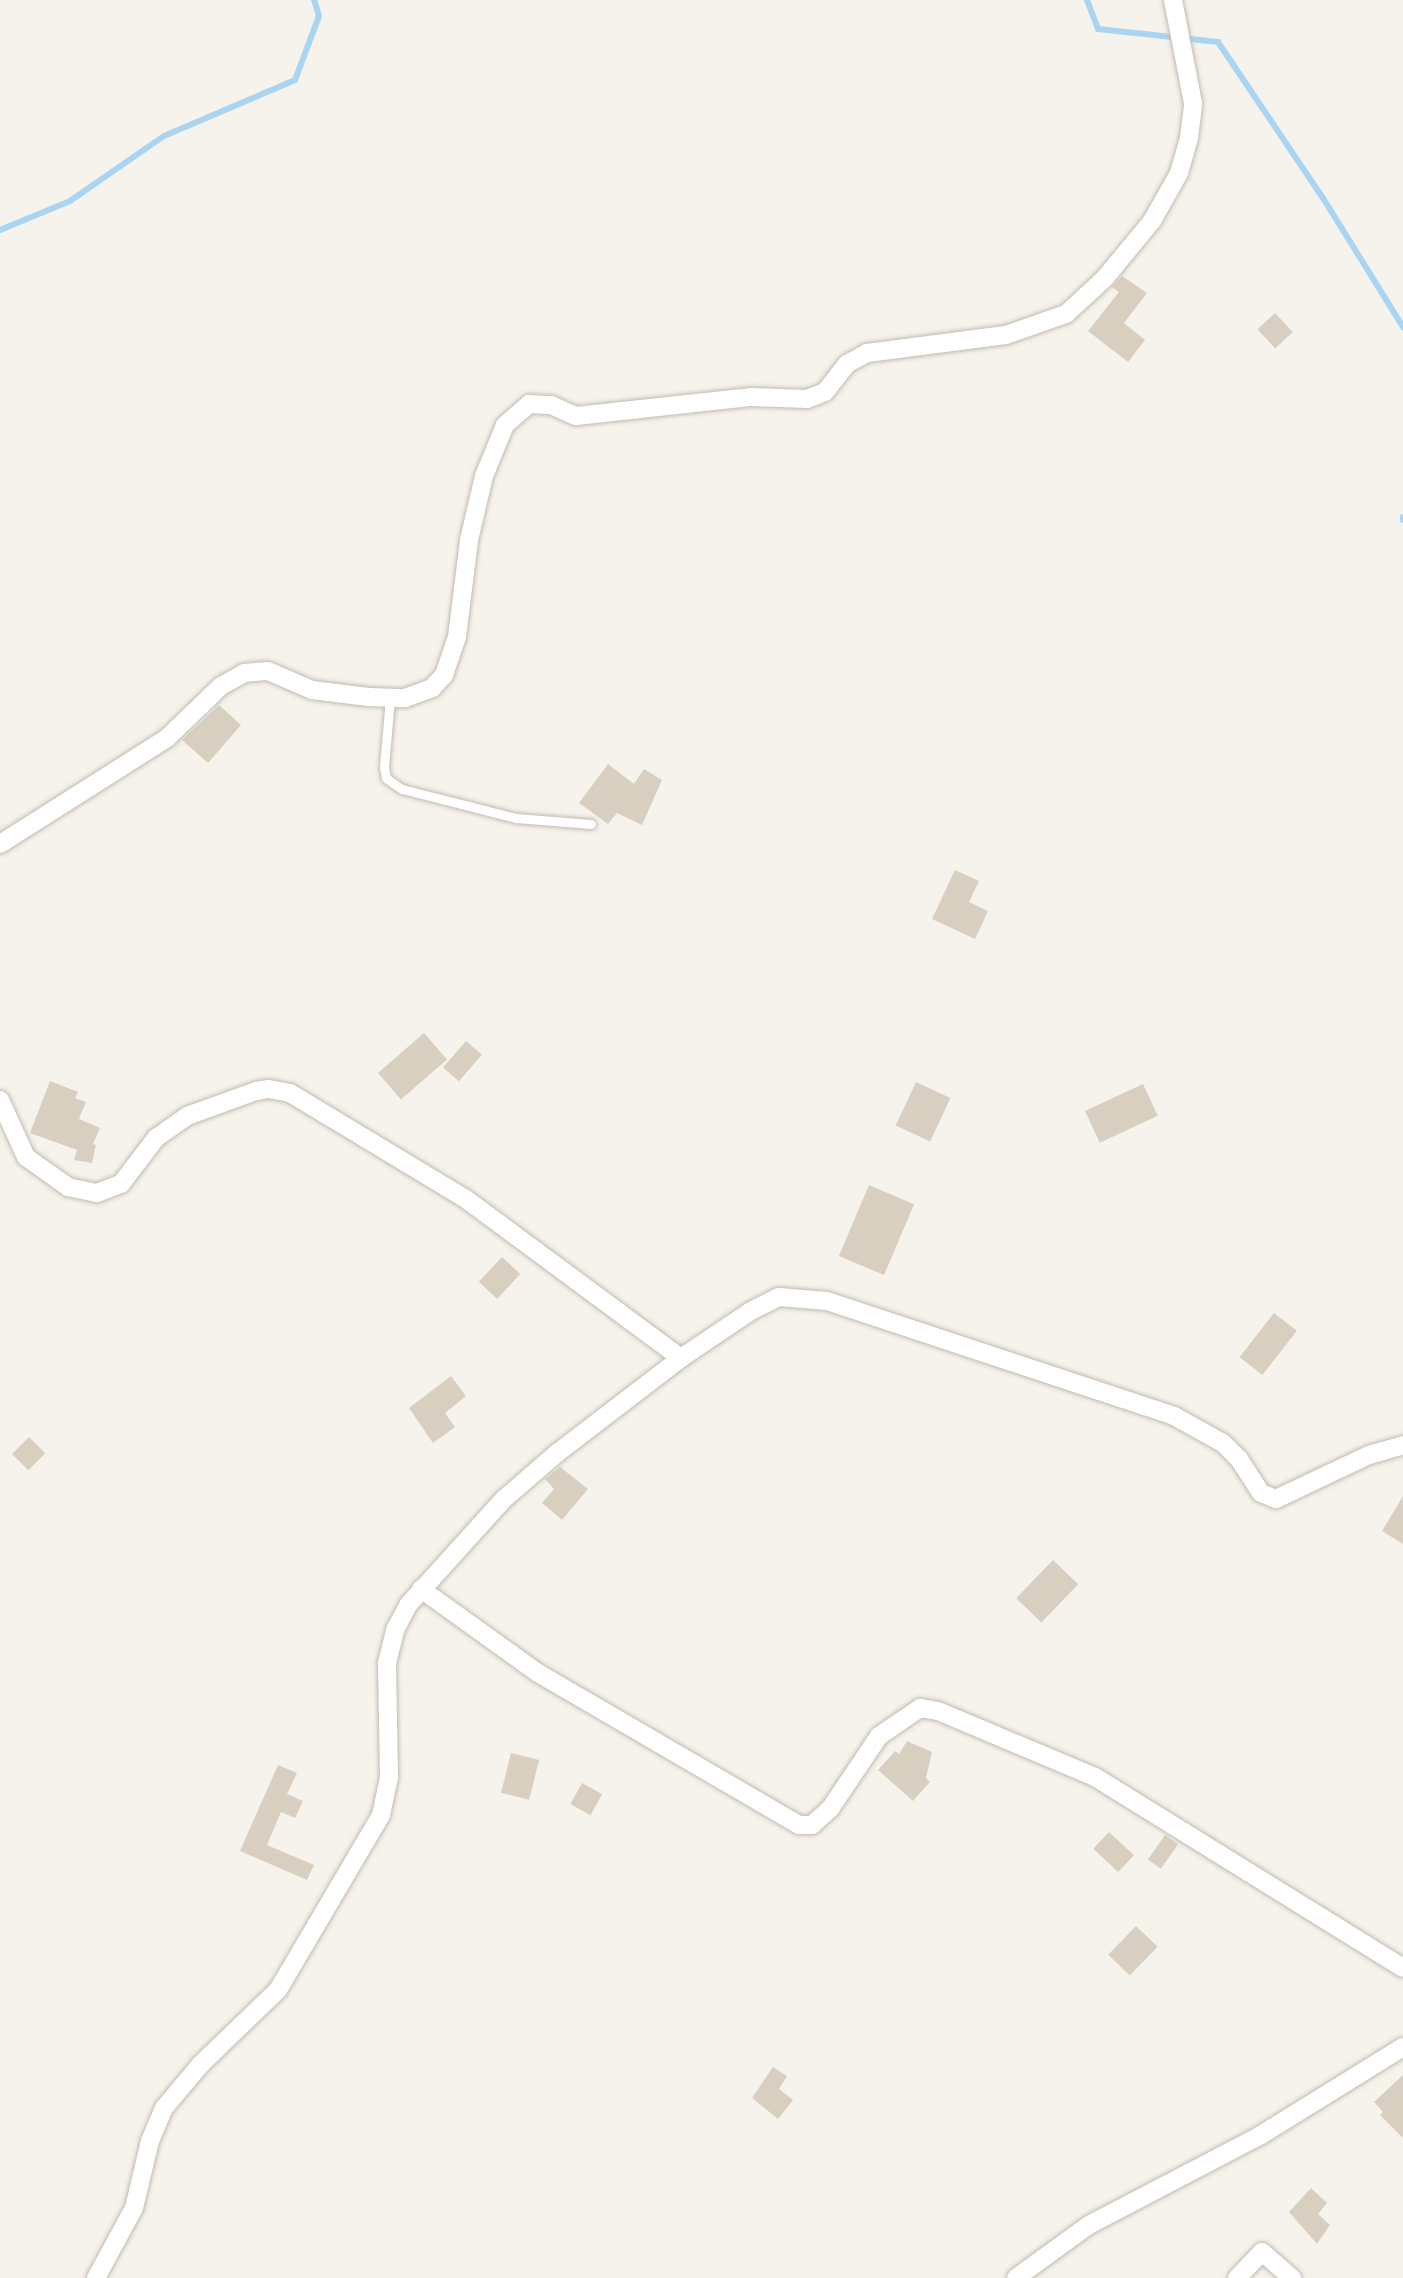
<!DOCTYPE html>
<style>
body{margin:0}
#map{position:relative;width:1403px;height:2278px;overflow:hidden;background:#f6f3ec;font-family:Quicksand,sans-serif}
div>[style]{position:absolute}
.stream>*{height:6px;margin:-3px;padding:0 3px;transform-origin:3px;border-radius:3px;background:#a9d4f2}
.building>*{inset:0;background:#d8cfc1;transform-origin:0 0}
.roads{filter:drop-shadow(0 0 2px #c2bbae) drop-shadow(0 0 2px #c2bbae)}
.lane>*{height:9px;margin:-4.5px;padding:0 4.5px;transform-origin:4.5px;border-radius:4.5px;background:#fff}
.street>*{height:18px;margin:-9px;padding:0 9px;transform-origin:9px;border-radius:9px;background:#fff}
span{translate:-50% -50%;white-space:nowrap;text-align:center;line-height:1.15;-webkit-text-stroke:7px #fff;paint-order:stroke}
</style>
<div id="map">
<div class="stream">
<div style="left:1087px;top:0;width:31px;rotate:69deg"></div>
<div style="left:1098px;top:29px;width:121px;rotate:6.2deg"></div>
<div style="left:1218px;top:42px;width:188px;rotate:56.1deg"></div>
<div style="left:1323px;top:198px;width:152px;rotate:58.2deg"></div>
<div style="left:0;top:230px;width:76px;rotate:-22.5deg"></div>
<div style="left:70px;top:201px;width:114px;rotate:-34.7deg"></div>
<div style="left:164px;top:136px;width:142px;rotate:-23.1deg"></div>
<div style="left:295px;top:80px;width:68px;rotate:-69.4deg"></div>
<div style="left:319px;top:16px;width:17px;rotate:-107deg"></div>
<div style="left:1403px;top:517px;width:3px;rotate:90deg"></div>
</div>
<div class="building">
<div style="clip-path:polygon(1122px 276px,1147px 293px,1124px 323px,1145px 340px,1128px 362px,1088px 331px,1119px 292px,1112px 287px)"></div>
<div style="left:1275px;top:313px;width:26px;height:24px;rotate:47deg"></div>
<div style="clip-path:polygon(219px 705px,241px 725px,208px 763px,182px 740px)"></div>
<div style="clip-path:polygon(608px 764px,634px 784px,644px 769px,662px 780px,642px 825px,617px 813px,608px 824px,579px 803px)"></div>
<div style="clip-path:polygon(955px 870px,979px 881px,969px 902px,988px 911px,975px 939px,932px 919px)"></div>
<div style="left:424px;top:1033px;width:35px;height:61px;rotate:49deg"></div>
<div style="left:466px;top:1041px;width:21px;height:35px;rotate:41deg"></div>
<div style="clip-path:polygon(50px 1081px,78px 1092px,75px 1098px,86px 1102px,79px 1119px,100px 1128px,93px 1144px,96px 1145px,92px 1163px,74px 1160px,77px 1150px,30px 1133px)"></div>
<div style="left:916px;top:1082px;width:38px;height:48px;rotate:25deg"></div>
<div style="left:1143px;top:1084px;width:35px;height:64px;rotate:65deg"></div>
<div style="left:869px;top:1185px;width:49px;height:77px;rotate:23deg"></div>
<div style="left:502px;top:1257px;width:25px;height:34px;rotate:43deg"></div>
<div style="left:1274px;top:1313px;width:29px;height:56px;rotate:38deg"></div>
<div style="clip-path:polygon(451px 1376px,466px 1396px,445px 1413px,455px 1427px,433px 1443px,409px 1408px)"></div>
<div style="left:29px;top:1437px;width:23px;height:24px;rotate:45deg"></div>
<div style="clip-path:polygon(560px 1467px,588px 1489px,562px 1520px,542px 1503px,554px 1489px,545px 1479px)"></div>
<div style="clip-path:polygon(1403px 1496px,1403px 1544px,1382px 1531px)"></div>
<div style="left:1053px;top:1560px;width:35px;height:53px;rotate:44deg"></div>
<div style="clip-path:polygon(907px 1741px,932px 1752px,926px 1778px,930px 1782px,913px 1801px,878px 1770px,895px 1751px,899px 1754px)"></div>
<div style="left:511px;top:1753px;width:29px;height:41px;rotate:14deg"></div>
<div style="clip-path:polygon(278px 1765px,297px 1773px,287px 1794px,303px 1801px,295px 1818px,281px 1812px,267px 1845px,314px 1865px,307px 1880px,240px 1851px)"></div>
<div style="left:582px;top:1783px;width:23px;height:24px;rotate:29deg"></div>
<div style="left:1109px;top:1832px;width:34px;height:23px;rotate:43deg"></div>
<div style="left:1165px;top:1835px;width:16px;height:30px;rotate:35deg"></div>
<div style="left:1136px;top:1926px;width:30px;height:40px;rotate:44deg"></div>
<div style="clip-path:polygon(773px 2067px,787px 2076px,779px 2089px,793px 2100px,778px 2119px,752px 2098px)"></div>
<div style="clip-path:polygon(1403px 2075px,1403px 2138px,1380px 2115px,1383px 2112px,1374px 2102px)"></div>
<div style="clip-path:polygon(1311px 2188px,1327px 2203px,1318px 2214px,1330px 2225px,1317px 2244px,1289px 2212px)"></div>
</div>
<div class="roads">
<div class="lane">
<div style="left:390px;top:698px;width:69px;rotate:95deg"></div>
<div style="left:384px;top:767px;width:11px;rotate:80deg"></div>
<div style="left:386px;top:778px;width:9px;rotate:36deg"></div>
<div style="left:393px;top:783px;width:11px;rotate:34deg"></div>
<div style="left:402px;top:789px;width:118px;rotate:14.3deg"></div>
<div style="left:516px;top:818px;width:75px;rotate:4.6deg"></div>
</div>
<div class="street">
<div style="left:0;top:844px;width:198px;rotate:-32.4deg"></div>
<div style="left:167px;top:738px;width:75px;rotate:-43.9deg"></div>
<div style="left:221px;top:686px;width:26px;rotate:-29deg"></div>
<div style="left:244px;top:673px;width:24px;rotate:-5deg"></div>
<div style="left:268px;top:671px;width:48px;rotate:23.4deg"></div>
<div style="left:312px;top:690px;width:57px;rotate:7deg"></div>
<div style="left:369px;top:697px;width:36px;rotate:2deg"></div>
<div style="left:405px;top:698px;width:29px;rotate:-20deg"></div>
<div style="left:432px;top:688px;width:18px;rotate:-47deg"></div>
<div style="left:444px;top:675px;width:40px;rotate:-71.1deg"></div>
<div style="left:457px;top:637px;width:98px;rotate:-82.9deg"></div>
<div style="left:469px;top:540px;width:66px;rotate:-76.8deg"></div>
<div style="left:484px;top:476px;width:55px;rotate:-67.6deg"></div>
<div style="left:505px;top:425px;width:32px;rotate:-41deg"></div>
<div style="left:529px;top:404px;width:22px;rotate:3deg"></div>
<div style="left:551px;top:405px;width:27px;rotate:24deg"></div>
<div style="left:576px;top:416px;width:177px;rotate:-6.2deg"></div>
<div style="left:752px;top:397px;width:55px;rotate:2.1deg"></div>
<div style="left:807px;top:399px;width:19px;rotate:-21deg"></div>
<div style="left:825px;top:392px;width:36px;rotate:-52deg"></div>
<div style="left:847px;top:364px;width:23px;rotate:-29deg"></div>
<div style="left:867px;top:353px;width:140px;rotate:-7.4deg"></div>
<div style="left:1006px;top:335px;width:64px;rotate:-19.3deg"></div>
<div style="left:1066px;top:314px;width:53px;rotate:-42.7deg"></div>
<div style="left:1105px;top:278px;width:74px;rotate:-50.5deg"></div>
<div style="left:1152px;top:221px;width:55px;rotate:-60.6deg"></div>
<div style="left:1179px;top:173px;width:36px;rotate:-74deg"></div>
<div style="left:1189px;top:138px;width:35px;rotate:-83deg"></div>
<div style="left:1193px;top:103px;width:105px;rotate:-101deg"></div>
<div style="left:0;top:1100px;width:63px;rotate:65.5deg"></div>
<div style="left:26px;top:1157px;width:52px;rotate:35.5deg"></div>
<div style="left:68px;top:1187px;width:30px;rotate:12deg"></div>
<div style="left:97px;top:1193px;width:26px;rotate:-21deg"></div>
<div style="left:121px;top:1184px;width:58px;rotate:-52.7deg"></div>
<div style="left:156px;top:1138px;width:38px;rotate:-35deg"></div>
<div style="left:187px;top:1116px;width:73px;rotate:-19.9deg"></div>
<div style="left:256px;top:1091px;width:13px;rotate:-9deg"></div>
<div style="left:269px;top:1089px;width:21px;rotate:11deg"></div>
<div style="left:290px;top:1093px;width:205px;rotate:31.1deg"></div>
<div style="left:466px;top:1199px;width:267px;rotate:36.5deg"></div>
<div style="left:421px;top:1589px;width:144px;rotate:35.7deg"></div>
<div style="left:538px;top:1673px;width:302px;rotate:30.2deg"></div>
<div style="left:799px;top:1825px;width:13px"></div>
<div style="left:812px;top:1825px;width:24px;rotate:-42deg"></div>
<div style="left:830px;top:1809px;width:88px;rotate:-56.1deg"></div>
<div style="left:879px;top:1736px;width:50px;rotate:-34.3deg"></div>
<div style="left:920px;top:1708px;width:18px;rotate:9deg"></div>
<div style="left:938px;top:1711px;width:170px;rotate:22.8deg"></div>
<div style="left:1095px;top:1777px;width:362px;rotate:31.8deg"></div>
<div style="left:96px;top:2278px;width:80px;rotate:-61.5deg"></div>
<div style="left:134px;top:2208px;width:69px;rotate:-76.6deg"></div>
<div style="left:150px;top:2141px;width:36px;rotate:-67deg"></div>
<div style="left:164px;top:2108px;width:57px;rotate:-49.9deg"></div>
<div style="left:201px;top:2064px;width:107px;rotate:-43.9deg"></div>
<div style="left:278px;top:1990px;width:203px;rotate:-59.5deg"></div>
<div style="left:381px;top:1815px;width:39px;rotate:-78deg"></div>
<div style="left:389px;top:1777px;width:114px;rotate:-91deg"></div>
<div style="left:387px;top:1663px;width:34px;rotate:-76deg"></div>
<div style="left:395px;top:1630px;width:30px;rotate:-62deg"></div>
<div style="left:409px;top:1604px;width:142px;rotate:-47.9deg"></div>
<div style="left:504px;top:1499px;width:69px;rotate:-40.9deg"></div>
<div style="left:556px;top:1454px;width:158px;rotate:-37.5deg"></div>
<div style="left:681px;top:1358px;width:84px;rotate:-33.9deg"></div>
<div style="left:751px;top:1311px;width:31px;rotate:-27deg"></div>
<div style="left:779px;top:1297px;width:48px;rotate:4.8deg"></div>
<div style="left:827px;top:1301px;width:366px;rotate:18.3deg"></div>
<div style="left:1174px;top:1416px;width:56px;rotate:28.9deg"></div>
<div style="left:1223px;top:1443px;width:23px;rotate:45deg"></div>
<div style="left:1239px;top:1459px;width:40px;rotate:57.1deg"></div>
<div style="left:1261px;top:1493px;width:16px;rotate:22deg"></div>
<div style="left:1276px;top:1499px;width:103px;rotate:-25.3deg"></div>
<div style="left:1369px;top:1455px;width:35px;rotate:-16deg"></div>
<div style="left:1016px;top:2278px;width:90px;rotate:-36deg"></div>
<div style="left:1089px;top:2225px;width:194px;rotate:-27.6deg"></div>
<div style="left:1261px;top:2135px;width:167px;rotate:-31.8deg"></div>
<div style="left:1237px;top:2278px;width:36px;rotate:-46deg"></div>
<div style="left:1262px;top:2252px;width:40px;rotate:41deg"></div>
</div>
</div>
</div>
